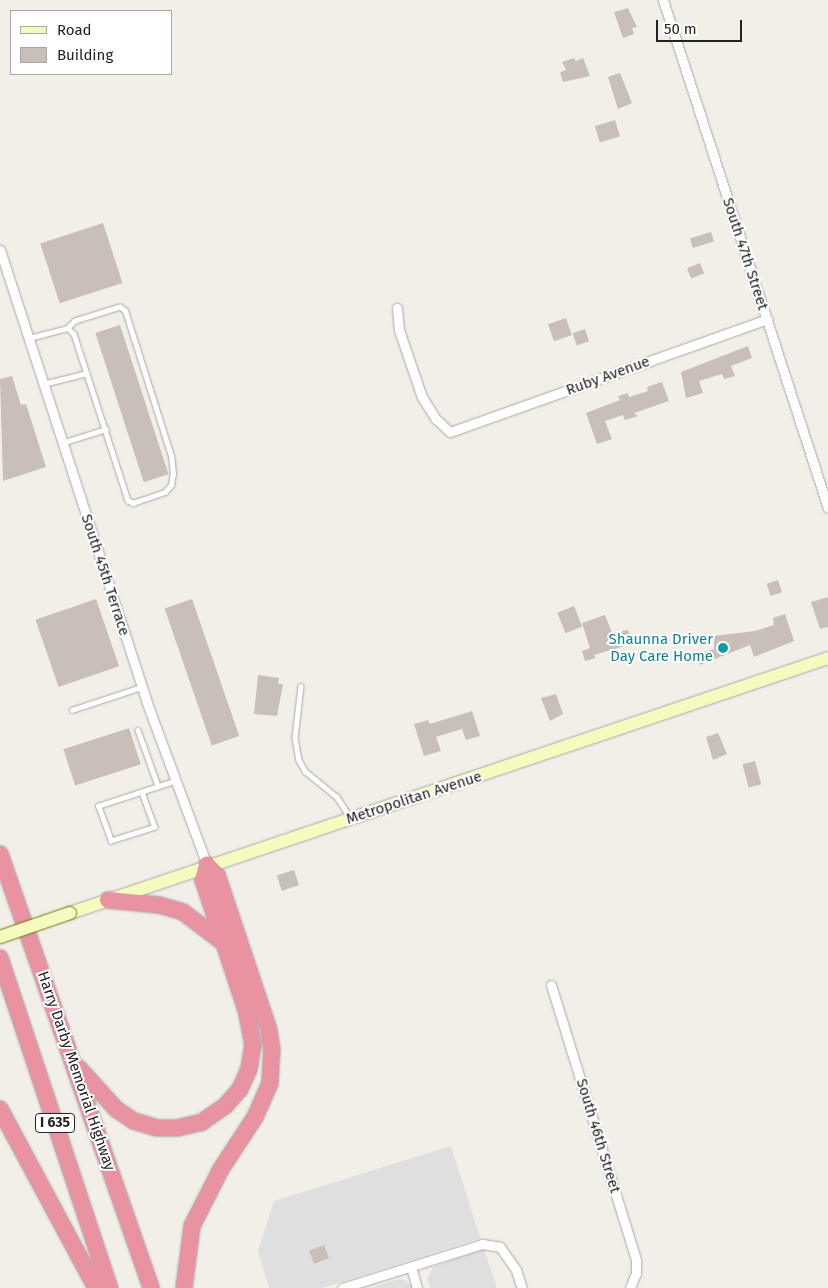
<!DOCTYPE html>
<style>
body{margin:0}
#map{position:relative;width:828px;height:1288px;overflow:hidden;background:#f2efe9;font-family:"Fira Sans",sans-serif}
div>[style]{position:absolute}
.residential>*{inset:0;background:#e0dfdf}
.building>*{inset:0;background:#c7bfb8;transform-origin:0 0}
.roads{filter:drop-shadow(0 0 1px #a9a9a9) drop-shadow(0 0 1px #a9a9a9)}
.service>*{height:4.5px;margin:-2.25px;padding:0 2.25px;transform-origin:2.25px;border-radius:2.25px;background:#fff}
.minor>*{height:9px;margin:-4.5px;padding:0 4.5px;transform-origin:4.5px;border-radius:4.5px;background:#fff}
.secondary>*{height:12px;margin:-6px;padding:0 6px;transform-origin:6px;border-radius:6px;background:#f7fabf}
.motorway>*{height:16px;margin:-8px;padding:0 8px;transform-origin:8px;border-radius:8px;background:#e892a2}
.bridges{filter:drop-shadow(0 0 1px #707d05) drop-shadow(0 0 1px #707d05)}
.secondary-bridge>*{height:12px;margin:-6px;padding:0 6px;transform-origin:6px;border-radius:6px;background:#f7fabf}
.dots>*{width:14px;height:14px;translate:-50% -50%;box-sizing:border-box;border:2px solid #fff;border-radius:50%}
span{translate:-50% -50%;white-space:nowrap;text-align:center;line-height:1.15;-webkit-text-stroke:4px #fff;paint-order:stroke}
.shield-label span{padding:1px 4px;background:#fff;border:1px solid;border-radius:4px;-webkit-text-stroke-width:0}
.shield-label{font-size:14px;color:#222;font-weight:700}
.street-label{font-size:15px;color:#222}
.culture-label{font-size:15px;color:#0d838f}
.right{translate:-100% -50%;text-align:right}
.legend{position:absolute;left:10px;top:10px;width:162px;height:65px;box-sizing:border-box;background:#fff;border:1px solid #a7a7a7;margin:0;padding:6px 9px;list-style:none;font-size:15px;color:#222}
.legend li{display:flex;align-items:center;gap:10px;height:25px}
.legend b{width:25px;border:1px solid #a7a7a7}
.scale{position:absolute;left:656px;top:20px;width:86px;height:22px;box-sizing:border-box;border:2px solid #222;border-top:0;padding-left:6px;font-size:15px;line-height:18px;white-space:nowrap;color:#222;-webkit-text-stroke:4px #fff;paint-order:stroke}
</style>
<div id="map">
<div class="residential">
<div style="clip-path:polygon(451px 1146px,480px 1238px,322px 1288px,269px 1288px,258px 1251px,274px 1201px)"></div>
<div style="clip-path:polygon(484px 1249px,497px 1288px,430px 1288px,427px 1279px,433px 1267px)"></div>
<div style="clip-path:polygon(403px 1279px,414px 1288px,371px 1288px,395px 1280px)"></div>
</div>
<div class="building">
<div style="clip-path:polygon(628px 8px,637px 27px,632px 28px,634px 34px,623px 38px,614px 12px)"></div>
<div style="clip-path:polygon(574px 58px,576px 61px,583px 58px,590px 76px,563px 82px,560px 72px,566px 70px,562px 62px)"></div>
<div style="clip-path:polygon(620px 73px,632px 103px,618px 109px,608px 77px)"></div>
<div style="left:615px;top:120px;width:17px;height:21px;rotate:73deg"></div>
<div style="left:103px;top:223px;width:63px;height:66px;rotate:72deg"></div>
<div style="left:711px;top:232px;width:10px;height:22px;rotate:73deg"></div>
<div style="left:700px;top:263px;width:11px;height:14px;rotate:68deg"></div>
<div style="left:566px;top:318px;width:18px;height:19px;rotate:71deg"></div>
<div style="left:120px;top:325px;width:157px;height:26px;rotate:72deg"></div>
<div style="left:585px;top:329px;width:13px;height:13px;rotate:72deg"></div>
<div style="clip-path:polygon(748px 346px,752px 358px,731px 366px,735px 376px,724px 379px,722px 374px,699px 381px,703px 393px,686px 398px,681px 372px)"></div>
<div style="clip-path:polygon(12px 376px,21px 405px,26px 404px,46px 467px,3px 481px,0 379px)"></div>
<div style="clip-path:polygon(662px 382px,669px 401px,634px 413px,638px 416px,625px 420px,623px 415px,605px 421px,612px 439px,597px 444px,586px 413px,620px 400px,618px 396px,628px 393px,629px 397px,648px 391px,647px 387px)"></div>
<div style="left:778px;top:580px;width:13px;height:12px;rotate:72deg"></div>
<div style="clip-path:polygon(828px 597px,828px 627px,820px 629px,811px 602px)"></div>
<div style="left:96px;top:599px;width:71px;height:64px;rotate:71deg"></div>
<div style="left:192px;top:599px;width:145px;height:29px;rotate:71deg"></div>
<div style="left:574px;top:606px;width:22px;height:18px;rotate:68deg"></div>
<div style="clip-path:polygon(785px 614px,794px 641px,754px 657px,750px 645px,700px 665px,697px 654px,714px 649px,714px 636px,755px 631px,774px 625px,773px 618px)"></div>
<div style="clip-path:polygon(605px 615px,612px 633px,628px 630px,631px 639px,627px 640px,628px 645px,594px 655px,596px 658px,585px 661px,582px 651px,590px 648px,582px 623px)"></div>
<div style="clip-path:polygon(258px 675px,279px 678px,278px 684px,283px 684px,277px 716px,254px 714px)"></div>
<div style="clip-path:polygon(556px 694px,563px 714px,550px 721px,541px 698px)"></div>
<div style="clip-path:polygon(472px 711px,480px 736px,466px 740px,462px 729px,436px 737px,441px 751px,424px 756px,414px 724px,428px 720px,430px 724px)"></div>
<div style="left:129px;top:728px;width:38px;height:69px;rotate:72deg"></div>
<div style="clip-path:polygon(718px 733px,727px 754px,713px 760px,706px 737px)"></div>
<div style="left:755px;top:761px;width:24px;height:13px;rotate:75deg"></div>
<div style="left:294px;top:870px;width:16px;height:18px;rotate:72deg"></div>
<div style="left:324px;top:1245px;width:14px;height:16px;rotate:69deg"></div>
</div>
<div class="roads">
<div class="service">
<div style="left:29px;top:338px;width:40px;rotate:-14.4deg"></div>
<div style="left:68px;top:328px;width:8px;rotate:45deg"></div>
<div style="left:74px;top:334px;width:175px;rotate:72deg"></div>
<div style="left:128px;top:500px;width:6px;rotate:31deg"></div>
<div style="left:133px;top:503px;width:34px;rotate:-19deg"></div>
<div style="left:165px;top:492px;width:9px;rotate:-49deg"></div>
<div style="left:171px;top:485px;width:11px;rotate:-80deg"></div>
<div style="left:173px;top:474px;width:18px;rotate:-96deg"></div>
<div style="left:171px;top:456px;width:152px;rotate:-107.6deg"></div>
<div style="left:125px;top:311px;width:6px;rotate:-141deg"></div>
<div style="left:120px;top:307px;width:47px;rotate:162.7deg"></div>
<div style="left:75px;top:321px;width:10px;rotate:135deg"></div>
<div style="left:43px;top:384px;width:45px;rotate:-14deg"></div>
<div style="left:62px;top:443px;width:46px;rotate:-17.7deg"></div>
<div style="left:301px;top:686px;width:52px;rotate:96.6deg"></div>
<div style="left:295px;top:738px;width:22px;rotate:80deg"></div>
<div style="left:299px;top:760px;width:13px;rotate:61deg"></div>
<div style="left:305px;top:771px;width:41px;rotate:39.1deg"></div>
<div style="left:337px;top:797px;width:24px;rotate:57deg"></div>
<div style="left:72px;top:710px;width:73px;rotate:-18.4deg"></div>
<div style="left:138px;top:730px;width:59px;rotate:70.3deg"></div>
<div style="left:142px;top:792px;width:37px;rotate:70deg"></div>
<div style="left:155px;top:827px;width:46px;rotate:162.3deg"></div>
<div style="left:111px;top:841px;width:37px;rotate:-110deg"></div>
<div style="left:98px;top:806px;width:80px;rotate:-18.2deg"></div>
</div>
<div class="minor">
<div style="left:663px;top:0;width:534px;rotate:72.01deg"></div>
<div style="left:0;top:250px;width:476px;rotate:72deg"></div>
<div style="left:147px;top:703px;width:173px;rotate:69.7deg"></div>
<div style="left:397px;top:308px;width:22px;rotate:85deg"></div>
<div style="left:399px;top:330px;width:71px;rotate:71.1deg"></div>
<div style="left:422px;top:397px;width:26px;rotate:58deg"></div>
<div style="left:436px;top:419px;width:19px;rotate:43deg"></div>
<div style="left:450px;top:432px;width:337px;rotate:-19.6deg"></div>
<div style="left:551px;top:985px;width:288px;rotate:72.8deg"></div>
<div style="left:636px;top:1260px;width:13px;rotate:90deg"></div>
<div style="left:636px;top:1273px;width:16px;rotate:112deg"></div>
<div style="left:411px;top:1267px;width:22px;rotate:74deg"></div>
<div style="left:342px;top:1288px;width:147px;rotate:-17.4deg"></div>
<div style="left:482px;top:1244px;width:18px;rotate:9deg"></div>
<div style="left:500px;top:1247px;width:28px;rotate:55deg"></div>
<div style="left:516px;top:1270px;width:19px;rotate:72deg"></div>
</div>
<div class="secondary">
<div style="left:70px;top:913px;width:800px;rotate:-18.59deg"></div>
</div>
<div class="motorway">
<div style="left:0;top:854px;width:460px;rotate:70.8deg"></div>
<div style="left:108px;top:900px;width:51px;rotate:5.6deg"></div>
<div style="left:159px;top:905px;width:25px;rotate:16deg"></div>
<div style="left:183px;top:912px;width:46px;rotate:37.1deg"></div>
<div style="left:0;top:958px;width:348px;rotate:71.6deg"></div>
<div style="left:79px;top:1068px;width:55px;rotate:47.9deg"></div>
<div style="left:116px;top:1109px;width:22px;rotate:34deg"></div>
<div style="left:134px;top:1121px;width:24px;rotate:17deg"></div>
<div style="left:157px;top:1128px;width:20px"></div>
<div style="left:177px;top:1128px;width:26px;rotate:-13deg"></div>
<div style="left:202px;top:1122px;width:29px;rotate:-35deg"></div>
<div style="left:226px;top:1105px;width:21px;rotate:-49deg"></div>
<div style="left:240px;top:1089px;width:22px;rotate:-66deg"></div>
<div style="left:249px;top:1069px;width:24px;rotate:-81deg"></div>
<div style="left:253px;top:1045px;width:33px;rotate:-101deg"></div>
<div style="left:247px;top:1013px;width:140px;rotate:-108.3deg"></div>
<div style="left:203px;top:880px;width:16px;rotate:-75deg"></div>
<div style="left:0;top:1109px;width:203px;rotate:61.8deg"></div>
<div style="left:184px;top:1288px;width:63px;rotate:-82.6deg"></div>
<div style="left:192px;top:1226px;width:64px;rotate:-63deg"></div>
<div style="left:221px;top:1169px;width:62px;rotate:-56.8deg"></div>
<div style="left:255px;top:1117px;width:37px;rotate:-66deg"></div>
<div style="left:270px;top:1083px;width:33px;rotate:-87deg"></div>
<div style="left:272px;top:1050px;width:20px;rotate:-99deg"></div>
<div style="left:269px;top:1030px;width:163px;rotate:-108.5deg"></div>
<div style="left:217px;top:875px;width:14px;rotate:-135deg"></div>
</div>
</div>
<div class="bridges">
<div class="secondary-bridge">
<div style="left:0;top:937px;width:74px;rotate:-18.9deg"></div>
</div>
</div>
<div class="dots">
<div style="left:723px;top:648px;background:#0f9aa8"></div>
</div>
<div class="shield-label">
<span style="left:55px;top:1123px">I 635</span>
</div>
<div class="street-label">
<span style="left:745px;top:254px;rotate:72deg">South 47th Street</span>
<span style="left:608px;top:376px;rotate:-20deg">Ruby Avenue</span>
<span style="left:105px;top:575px;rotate:72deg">South 45th Terrace</span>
<span style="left:414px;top:798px;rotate:-18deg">Metropolitan Avenue</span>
<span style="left:76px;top:1071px;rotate:71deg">Harry Darby Memorial Highway</span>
<span style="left:598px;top:1136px;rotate:73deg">South 46th Street</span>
</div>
<div class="culture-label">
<span class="right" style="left:713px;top:648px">Shaunna Driver<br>Day Care Home</span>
</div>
<ul class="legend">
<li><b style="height:6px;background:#f7fabf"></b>Road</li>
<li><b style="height:14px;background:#c7bfb8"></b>Building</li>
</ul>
<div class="scale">50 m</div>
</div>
